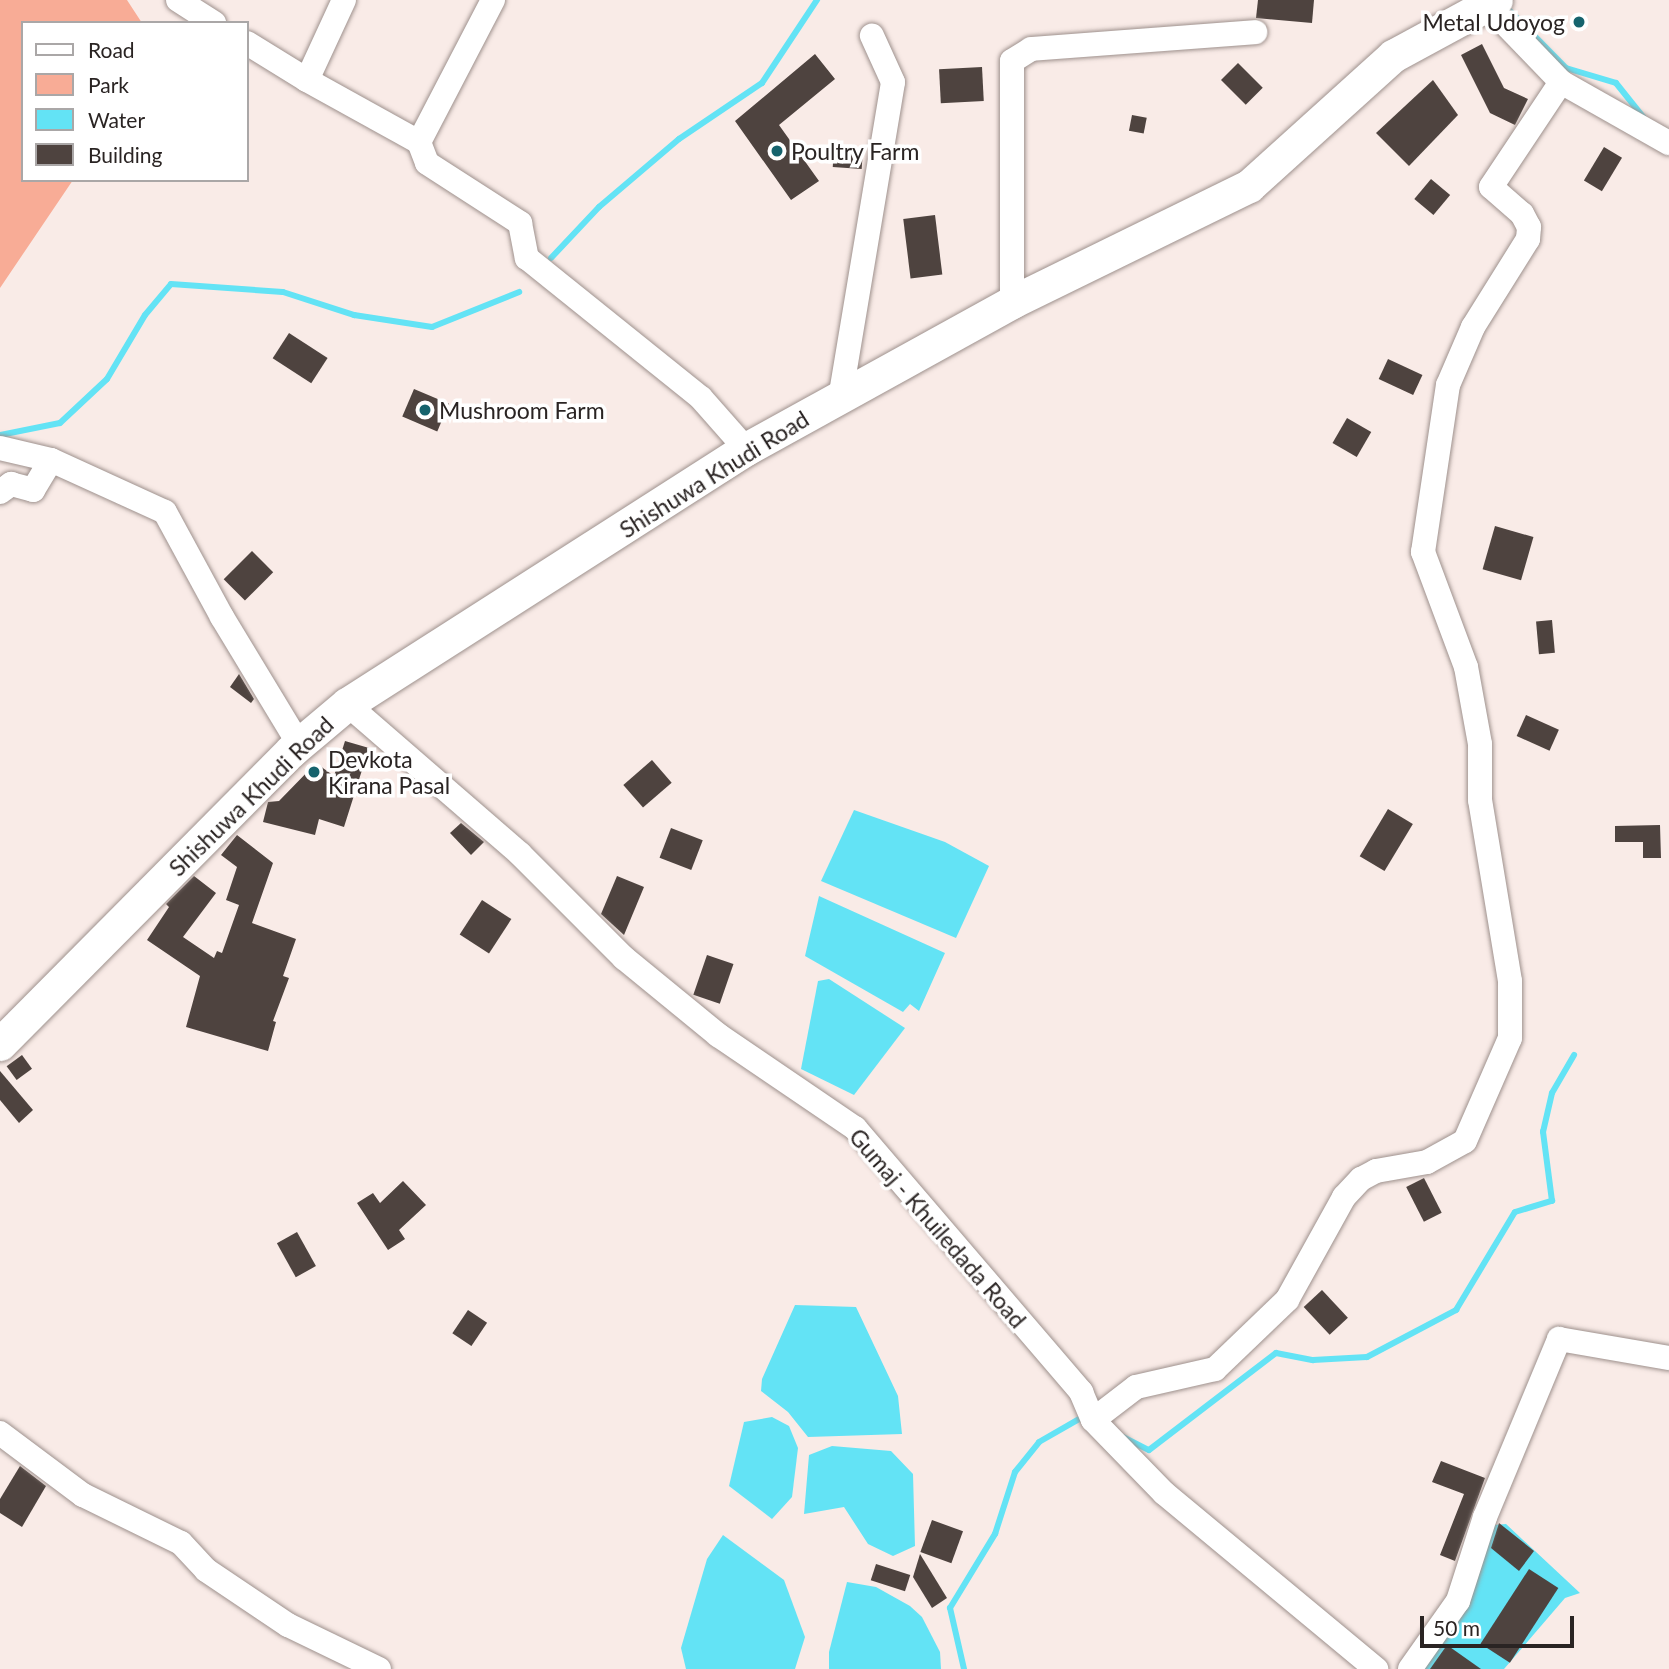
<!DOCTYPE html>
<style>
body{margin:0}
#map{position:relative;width:1669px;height:1669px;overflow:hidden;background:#f9ebe7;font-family:Lato,sans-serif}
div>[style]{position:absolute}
.green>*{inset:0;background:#f8ac96}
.water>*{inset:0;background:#63e3f5}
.stream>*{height:6px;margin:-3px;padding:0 3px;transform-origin:3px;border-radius:3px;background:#63e3f5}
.building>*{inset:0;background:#4e433f;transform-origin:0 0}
.roads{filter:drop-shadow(0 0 2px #9e918d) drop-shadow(0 0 2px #9e918d)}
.minor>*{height:24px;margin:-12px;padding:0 12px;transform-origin:12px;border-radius:12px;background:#fff}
.secondary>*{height:33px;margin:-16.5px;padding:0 16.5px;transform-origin:16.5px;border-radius:16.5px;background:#fff}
.dots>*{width:19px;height:19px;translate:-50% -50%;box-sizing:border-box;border:4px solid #fff;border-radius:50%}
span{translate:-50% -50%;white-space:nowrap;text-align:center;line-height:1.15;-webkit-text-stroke:7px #fff;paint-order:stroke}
.poi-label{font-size:23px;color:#2a2423}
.right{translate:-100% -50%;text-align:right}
.left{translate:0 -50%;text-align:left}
.street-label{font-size:23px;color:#2a2423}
.legend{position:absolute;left:21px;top:21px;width:228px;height:161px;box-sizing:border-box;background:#fff;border:2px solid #aaa7a7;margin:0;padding:9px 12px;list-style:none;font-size:21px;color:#2a2423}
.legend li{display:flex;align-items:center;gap:14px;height:35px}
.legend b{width:35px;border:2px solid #aaa7a7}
.scale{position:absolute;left:1420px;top:1616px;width:154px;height:32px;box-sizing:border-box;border:4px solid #2a2423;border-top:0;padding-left:9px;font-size:21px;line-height:24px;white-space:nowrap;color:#2a2423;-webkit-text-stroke:5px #fff;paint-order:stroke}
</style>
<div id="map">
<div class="green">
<div style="clip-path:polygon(0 0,127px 0,142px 23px,23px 23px,23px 180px,73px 180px,0 288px)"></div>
</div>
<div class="water">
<div style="clip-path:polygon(854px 810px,945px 842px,989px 866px,956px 938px,821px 881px)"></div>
<div style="clip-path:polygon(819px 896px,945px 953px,919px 1011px,910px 1004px,903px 1012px,805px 956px)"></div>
<div style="clip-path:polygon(829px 979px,905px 1028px,854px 1095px,801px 1069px,818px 981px)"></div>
<div style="clip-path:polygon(795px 1305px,856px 1307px,898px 1396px,902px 1434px,808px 1437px,788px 1412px,761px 1391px,762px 1379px)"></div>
<div style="clip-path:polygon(772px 1417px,789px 1426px,798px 1448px,792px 1497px,772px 1519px,729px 1486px,744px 1422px)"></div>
<div style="clip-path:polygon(832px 1446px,891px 1451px,913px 1474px,915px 1546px,893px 1556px,868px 1544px,844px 1507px,804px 1514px,809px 1455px)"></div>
<div style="clip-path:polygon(1506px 1524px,1580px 1593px,1565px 1598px,1504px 1669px,1399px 1669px,1444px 1623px,1480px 1526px)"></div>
<div style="clip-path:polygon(723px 1535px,784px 1580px,805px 1637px,795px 1669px,686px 1669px,681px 1648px,707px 1559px)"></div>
<div style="clip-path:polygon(847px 1582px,876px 1587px,910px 1606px,922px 1617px,940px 1652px,941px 1669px,829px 1669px,829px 1652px)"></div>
</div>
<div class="stream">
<div style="left:1510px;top:11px;width:80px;rotate:45.5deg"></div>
<div style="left:1566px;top:68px;width:52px;rotate:16.7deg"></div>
<div style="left:1616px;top:83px;width:45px;rotate:51.3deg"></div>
<div style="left:551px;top:258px;width:70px;rotate:-46.7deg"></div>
<div style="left:599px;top:207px;width:105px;rotate:-40.4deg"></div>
<div style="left:679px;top:139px;width:100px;rotate:-34deg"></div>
<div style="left:762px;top:83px;width:100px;rotate:-56.5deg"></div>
<div style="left:0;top:435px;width:61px;rotate:-11.3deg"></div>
<div style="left:60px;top:423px;width:64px;rotate:-43.1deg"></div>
<div style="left:107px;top:379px;width:74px;rotate:-59.3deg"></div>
<div style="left:145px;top:315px;width:40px;rotate:-50deg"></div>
<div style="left:171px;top:284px;width:112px;rotate:4.1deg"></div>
<div style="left:283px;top:292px;width:75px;rotate:17.9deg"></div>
<div style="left:354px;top:315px;width:79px;rotate:8.7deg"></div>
<div style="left:432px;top:327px;width:94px;rotate:-21.9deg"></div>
<div style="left:1123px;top:1437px;width:29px;rotate:27deg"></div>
<div style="left:1149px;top:1450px;width:160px;rotate:-37.4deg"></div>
<div style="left:1276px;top:1353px;width:38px;rotate:11deg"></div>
<div style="left:1313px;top:1360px;width:54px;rotate:-3.2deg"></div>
<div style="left:1367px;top:1357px;width:101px;rotate:-27.8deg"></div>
<div style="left:1456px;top:1310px;width:114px;rotate:-59deg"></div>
<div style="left:1515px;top:1212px;width:39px;rotate:-17deg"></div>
<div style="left:1552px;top:1201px;width:70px;rotate:-97.4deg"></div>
<div style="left:1543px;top:1132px;width:40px;rotate:-77deg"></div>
<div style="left:1552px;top:1093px;width:44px;rotate:-59.9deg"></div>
<div style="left:964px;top:1669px;width:63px;rotate:-102.9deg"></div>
<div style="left:950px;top:1608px;width:87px;rotate:-58.7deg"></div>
<div style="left:995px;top:1534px;width:65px;rotate:-72.1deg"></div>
<div style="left:1015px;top:1472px;width:38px;rotate:-51deg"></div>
<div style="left:1039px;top:1442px;width:46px;rotate:-29.9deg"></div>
</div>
<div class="building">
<div style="clip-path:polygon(1258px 0,1314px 0,1312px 23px,1256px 18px)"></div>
<div style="clip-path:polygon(1482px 44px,1504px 88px,1528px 99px,1515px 125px,1490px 113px,1461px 55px)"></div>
<div style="clip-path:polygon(815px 54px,835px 79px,779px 125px,819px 181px,791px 200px,735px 121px)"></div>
<div style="left:1238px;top:63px;width:35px;height:24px;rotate:45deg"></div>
<div style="left:982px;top:67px;width:34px;height:43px;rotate:87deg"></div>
<div style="clip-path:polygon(1433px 80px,1458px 115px,1409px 166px,1376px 133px)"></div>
<div style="left:1132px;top:115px;width:15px;height:16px;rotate:11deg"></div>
<div style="left:1604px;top:147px;width:21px;height:39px;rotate:31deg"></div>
<div style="left:834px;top:149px;width:29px;height:18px;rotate:4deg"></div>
<div style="left:1431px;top:179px;width:25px;height:26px;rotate:40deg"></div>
<div style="left:935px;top:215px;width:60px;height:32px;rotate:83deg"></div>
<div style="left:289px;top:333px;width:46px;height:30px;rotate:33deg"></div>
<div style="left:1388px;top:359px;width:38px;height:22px;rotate:25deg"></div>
<div style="left:414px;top:389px;width:38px;height:30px;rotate:23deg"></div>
<div style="left:1347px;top:418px;width:28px;height:29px;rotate:30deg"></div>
<div style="left:1495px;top:526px;width:40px;height:45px;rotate:16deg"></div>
<div style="left:252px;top:551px;width:30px;height:40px;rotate:45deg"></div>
<div style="left:1552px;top:620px;width:33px;height:16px;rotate:85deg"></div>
<div style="clip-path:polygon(239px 674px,254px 699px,251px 703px,230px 687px)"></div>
<div style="left:1526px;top:715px;width:36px;height:23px;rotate:24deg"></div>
<div style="clip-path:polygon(345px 741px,369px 748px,344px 827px,319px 819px,315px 835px,263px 822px,268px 802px,279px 801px,316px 763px,334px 776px)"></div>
<div style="left:652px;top:760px;width:30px;height:38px;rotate:49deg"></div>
<div style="left:1388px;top:809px;width:29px;height:55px;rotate:31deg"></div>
<div style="clip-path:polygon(461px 823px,484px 842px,471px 855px,450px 833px)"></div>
<div style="clip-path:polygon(1660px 825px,1661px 858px,1643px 858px,1643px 842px,1615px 842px,1615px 826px)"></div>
<div style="left:671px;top:828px;width:34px;height:32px;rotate:21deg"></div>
<div style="clip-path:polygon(237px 835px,273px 863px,252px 923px,296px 939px,283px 976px,289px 978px,273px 1021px,276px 1022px,268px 1051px,186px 1027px,200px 976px,147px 940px,169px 907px,166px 904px,194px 876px,216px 893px,183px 937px,214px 958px,217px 951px,222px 953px,239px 905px,226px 900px,237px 867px,221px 855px)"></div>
<div style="clip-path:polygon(617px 876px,644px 887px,624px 935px,601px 914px)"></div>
<div style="left:482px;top:900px;width:35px;height:41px;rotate:33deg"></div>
<div style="left:707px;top:955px;width:28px;height:42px;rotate:19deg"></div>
<div style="left:22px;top:1055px;width:17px;height:19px;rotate:54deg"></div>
<div style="clip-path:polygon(0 1071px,33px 1110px,19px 1123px,0 1100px)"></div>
<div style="left:1424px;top:1178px;width:39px;height:20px;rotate:63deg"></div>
<div style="clip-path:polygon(403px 1181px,426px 1205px,399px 1230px,405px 1239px,388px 1250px,357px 1203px,373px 1193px,380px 1203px)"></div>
<div style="left:297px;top:1232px;width:39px;height:23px;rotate:61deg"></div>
<div style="left:1322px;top:1290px;width:38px;height:25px;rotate:47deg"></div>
<div style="left:468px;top:1310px;width:23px;height:28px;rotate:34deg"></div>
<div style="clip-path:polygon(1441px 1461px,1485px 1478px,1455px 1561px,1440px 1555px,1464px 1494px,1432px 1482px)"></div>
<div style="clip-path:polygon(20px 1466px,46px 1486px,22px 1527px,0 1513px,0 1499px)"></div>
<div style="left:932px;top:1520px;width:33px;height:34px;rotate:20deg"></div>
<div style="clip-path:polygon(1499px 1523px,1534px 1551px,1519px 1571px,1491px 1548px)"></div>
<div style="clip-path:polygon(920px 1554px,947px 1598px,932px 1608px,913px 1577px)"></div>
<div style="left:876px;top:1564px;width:36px;height:17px;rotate:18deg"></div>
<div style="left:1529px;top:1569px;width:35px;height:89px;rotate:33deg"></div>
<div style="clip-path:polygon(1447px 1645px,1481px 1669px,1430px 1669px)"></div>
</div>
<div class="roads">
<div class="minor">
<div style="left:178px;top:0;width:43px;rotate:32.6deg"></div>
<div style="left:493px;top:0;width:160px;rotate:117.5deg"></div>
<div style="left:419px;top:142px;width:22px;rotate:69deg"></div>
<div style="left:427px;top:163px;width:111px;rotate:32.8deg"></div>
<div style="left:520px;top:223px;width:36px;rotate:79deg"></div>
<div style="left:527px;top:258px;width:223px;rotate:38.8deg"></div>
<div style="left:701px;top:398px;width:68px;rotate:48.6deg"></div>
<div style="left:1487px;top:5px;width:107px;rotate:46.1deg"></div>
<div style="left:1561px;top:82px;width:124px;rotate:29.5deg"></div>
<div style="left:247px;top:43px;width:70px;rotate:31.7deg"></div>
<div style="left:307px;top:80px;width:88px;rotate:-65.2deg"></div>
<div style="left:307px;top:80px;width:128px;rotate:29deg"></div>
<div style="left:1012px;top:302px;width:241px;rotate:-90deg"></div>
<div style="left:1012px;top:61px;width:22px;rotate:-32deg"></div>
<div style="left:1031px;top:49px;width:225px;rotate:-4.3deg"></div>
<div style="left:840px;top:399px;width:321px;rotate:-80.5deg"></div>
<div style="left:893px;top:82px;width:51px;rotate:-114.5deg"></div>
<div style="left:0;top:448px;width:52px;rotate:13.2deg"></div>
<div style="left:51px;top:460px;width:125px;rotate:24.5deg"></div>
<div style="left:165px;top:512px;width:119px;rotate:61.5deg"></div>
<div style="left:222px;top:617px;width:149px;rotate:58.8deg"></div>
<div style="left:0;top:492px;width:14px;rotate:-36deg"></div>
<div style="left:11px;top:484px;width:23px;rotate:15deg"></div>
<div style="left:33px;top:490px;width:35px;rotate:-59deg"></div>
<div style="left:347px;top:704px;width:229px;rotate:40.9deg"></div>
<div style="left:520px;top:854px;width:147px;rotate:45deg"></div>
<div style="left:624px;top:958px;width:122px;rotate:39.3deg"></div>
<div style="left:718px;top:1035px;width:166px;rotate:34.2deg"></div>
<div style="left:855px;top:1128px;width:348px;rotate:49.4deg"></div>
<div style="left:1081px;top:1392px;width:30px;rotate:67deg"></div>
<div style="left:1093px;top:1420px;width:102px;rotate:45.8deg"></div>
<div style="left:1164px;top:1493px;width:276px;rotate:39.7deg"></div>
<div style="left:1093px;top:1420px;width:54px;rotate:-37.5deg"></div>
<div style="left:1136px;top:1387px;width:81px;rotate:-12.8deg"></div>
<div style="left:1215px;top:1369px;width:100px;rotate:-43.8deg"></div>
<div style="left:1287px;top:1300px;width:118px;rotate:-61deg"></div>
<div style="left:1344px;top:1197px;width:25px;rotate:-47deg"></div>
<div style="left:1361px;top:1179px;width:17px;rotate:-28deg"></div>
<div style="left:1376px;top:1171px;width:52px;rotate:-10deg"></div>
<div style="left:1427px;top:1162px;width:43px;rotate:-28.9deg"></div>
<div style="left:1465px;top:1141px;width:112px;rotate:-66.4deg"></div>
<div style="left:1510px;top:1038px;width:57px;rotate:-90deg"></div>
<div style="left:1510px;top:981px;width:183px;rotate:-99.4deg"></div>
<div style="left:1480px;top:800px;width:56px;rotate:-90deg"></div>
<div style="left:1480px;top:744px;width:78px;rotate:-100.3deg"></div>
<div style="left:1466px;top:667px;width:123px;rotate:-110.5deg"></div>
<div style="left:1423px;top:552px;width:169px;rotate:-81.5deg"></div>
<div style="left:1448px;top:385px;width:63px;rotate:-66.7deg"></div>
<div style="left:1473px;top:327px;width:104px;rotate:-58deg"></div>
<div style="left:1528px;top:239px;width:12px;rotate:-85deg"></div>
<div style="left:1529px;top:227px;width:15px;rotate:-118deg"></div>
<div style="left:1522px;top:214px;width:41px;rotate:-138.9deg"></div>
<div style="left:1491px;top:187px;width:126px;rotate:-56.3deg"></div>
<div style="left:0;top:1433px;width:104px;rotate:36.8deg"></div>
<div style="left:83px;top:1495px;width:109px;rotate:26.1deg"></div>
<div style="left:181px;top:1543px;width:37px;rotate:47deg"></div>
<div style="left:206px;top:1570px;width:99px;rotate:33.9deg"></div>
<div style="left:288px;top:1625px;width:101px;rotate:25.8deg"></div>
<div style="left:1410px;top:1669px;width:83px;rotate:-54.8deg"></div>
<div style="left:1458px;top:1601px;width:88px;rotate:-72.2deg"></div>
<div style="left:1485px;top:1517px;width:193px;rotate:-67.4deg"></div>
<div style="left:1559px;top:1339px;width:112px;rotate:9.8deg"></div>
</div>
<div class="secondary">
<div style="left:0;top:1044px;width:413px;rotate:-45.2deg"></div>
<div style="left:291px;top:751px;width:73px;rotate:-40deg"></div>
<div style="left:347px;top:704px;width:474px;rotate:-32.6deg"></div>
<div style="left:746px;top:449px;width:304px;rotate:-28.9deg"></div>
<div style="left:1012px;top:302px;width:264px;rotate:-26.1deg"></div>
<div style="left:1249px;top:186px;width:194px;rotate:-42.1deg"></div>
<div style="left:1393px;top:56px;width:117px;rotate:-28.5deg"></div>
</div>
</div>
<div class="dots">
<div style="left:1579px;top:22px;background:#16636d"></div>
<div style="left:777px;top:151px;background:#16636d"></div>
<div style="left:425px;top:410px;background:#16636d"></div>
<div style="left:314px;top:772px;background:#16636d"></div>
</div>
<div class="poi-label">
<span class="right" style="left:1565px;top:22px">Metal Udoyog</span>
<span class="left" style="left:791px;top:151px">Poultry Farm</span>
<span class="left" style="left:439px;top:410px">Mushroom Farm</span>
<span class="left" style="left:328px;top:772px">Devkota<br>Kirana Pasal</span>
</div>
<div class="street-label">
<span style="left:714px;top:474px;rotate:-32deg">Shishuwa Khudi Road</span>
<span style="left:251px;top:796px;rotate:-44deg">Shishuwa Khudi Road</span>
<span style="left:938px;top:1228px;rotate:49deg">Gumaj - Khuiledada Road</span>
</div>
<ul class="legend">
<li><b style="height:9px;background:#fff"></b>Road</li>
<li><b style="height:19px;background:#f8ac96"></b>Park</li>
<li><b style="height:19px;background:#63e3f5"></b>Water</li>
<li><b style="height:19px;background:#4e433f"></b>Building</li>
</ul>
<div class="scale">50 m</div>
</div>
